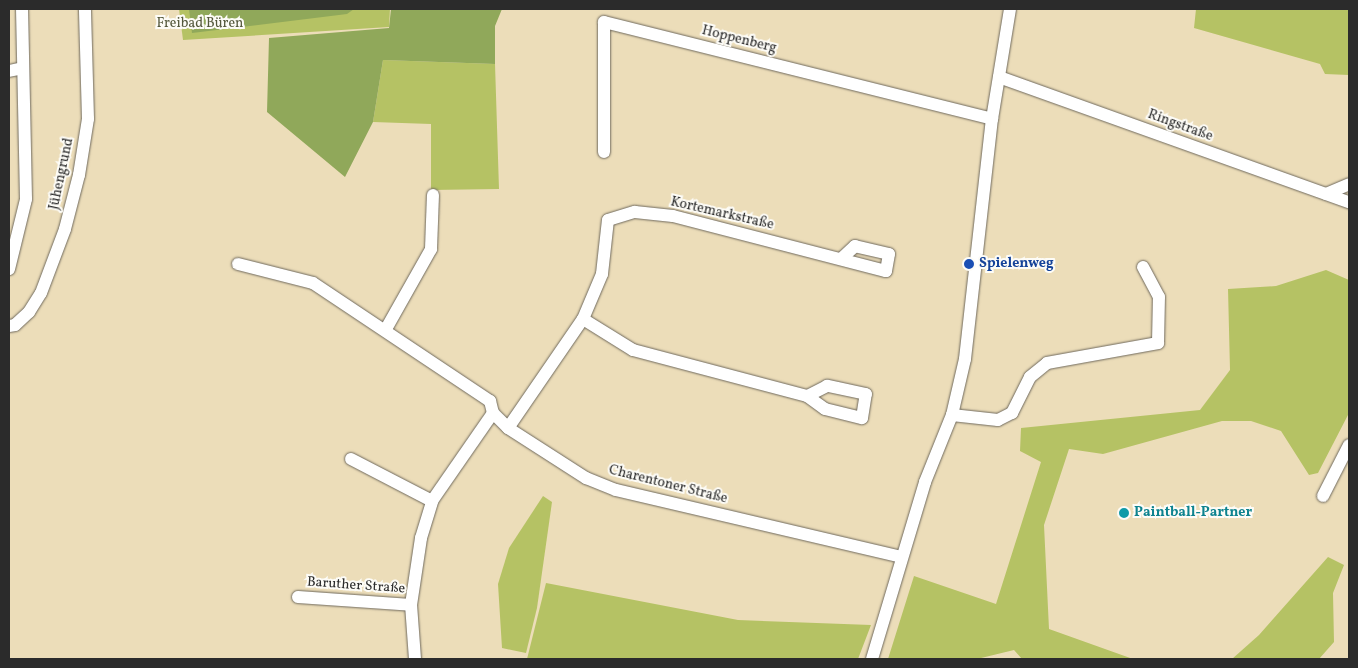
<!DOCTYPE html>
<meta charset="utf-8">
<style>
body{margin:0}
#map{position:relative;width:1358px;height:668px;overflow:hidden;background:#ecddb9;font-family:Vollkorn,serif}
div>[style]{position:absolute}
.green>*{inset:0;background:#b5c264}
.forest>*{inset:0;background:#90a85a}
.roads{filter:drop-shadow(0 0 1px #6f695d) drop-shadow(0 0 1px #6f695d)}
.street>*{height:12px;margin:-6px;padding:0 6px;transform-origin:6px;border-radius:6px;background:#fff}
.dots>*{width:14px;height:14px;translate:-50% -50%;box-sizing:border-box;border:2px solid #fdfcf7;border-radius:50%}
span{translate:-50% -50%;white-space:nowrap;text-align:center;line-height:1.15;-webkit-text-stroke:4px #fdfcf7;paint-order:stroke}
.park-label{font-size:14px;color:#54583c}
.street-label{font-size:14px;color:#2b2b2b}
.transit-label{font-size:14px;color:#164399;font-weight:700}
.left{translate:0 -50%;text-align:left}
.culture-label{font-size:14px;color:#0d838f;font-weight:700}
.frame{position:absolute;inset:0;border:10px solid #2b2b2b;pointer-events:none}
</style>
<div id="map">
<div class="green">
<div style="clip-path:polygon(179px 9px,390px 9px,389px 27px,183px 40px)"></div>
<div style="clip-path:polygon(1196px 9px,1349px 9px,1349px 75px,1325px 74px,1320px 64px,1194px 28px)"></div>
<div style="clip-path:polygon(383px 60px,495px 64px,499px 189px,431px 190px,431px 124px,373px 122px)"></div>
<div style="clip-path:polygon(1326px 270px,1349px 280px,1349px 413px,1318px 473px,1309px 475px,1281px 431px,1251px 421px,1222px 421px,1103px 454px,1069px 449px,1044px 525px,1049px 629px,1133px 659px,1022px 659px,1014px 650px,977px 659px,888px 659px,914px 576px,996px 604px,1041px 462px,1020px 451px,1021px 428px,1200px 410px,1230px 370px,1228px 289px,1276px 286px)"></div>
<div style="clip-path:polygon(543px 496px,552px 502px,537px 608px,526px 653px,502px 648px,498px 584px,509px 548px)"></div>
<div style="clip-path:polygon(1328px 557px,1344px 565px,1333px 593px,1334px 642px,1319px 659px,1232px 659px,1259px 635px)"></div>
<div style="clip-path:polygon(546px 583px,738px 620px,871px 625px,858px 659px,527px 659px)"></div>
</div>
<div class="forest">
<div style="clip-path:polygon(189px 9px,354px 9px,347px 14px,192px 33px)"></div>
<div style="clip-path:polygon(391px 9px,502px 9px,495px 26px,495px 64px,383px 60px,373px 122px,345px 177px,267px 112px,269px 38px,389px 28px)"></div>
</div>
<div class="roads">
<div class="street">
<div style="left:9px;top:71px;width:14px;rotate:-12deg"></div>
<div style="left:999px;top:77px;width:372px;rotate:19.7deg"></div>
<div style="left:604px;top:152px;width:130px;rotate:-90deg"></div>
<div style="left:604px;top:22px;width:400px;rotate:14deg"></div>
<div style="left:1326px;top:194px;width:25px;rotate:-23deg"></div>
<div style="left:238px;top:264px;width:77px;rotate:14.2deg"></div>
<div style="left:313px;top:283px;width:213px;rotate:33.7deg"></div>
<div style="left:490px;top:401px;width:12px;rotate:76deg"></div>
<div style="left:493px;top:413px;width:21px;rotate:45deg"></div>
<div style="left:508px;top:428px;width:93px;rotate:32.7deg"></div>
<div style="left:586px;top:478px;width:32px;rotate:22deg"></div>
<div style="left:616px;top:490px;width:293px;rotate:13.2deg"></div>
<div style="left:9px;top:269px;width:72px;rotate:-76.3deg"></div>
<div style="left:26px;top:199px;width:190px;rotate:-91.2deg"></div>
<div style="left:583px;top:319px;width:59px;rotate:31.8deg"></div>
<div style="left:633px;top:350px;width:180px;rotate:14.8deg"></div>
<div style="left:807px;top:396px;width:22px;rotate:36deg"></div>
<div style="left:825px;top:409px;width:38px;rotate:14deg"></div>
<div style="left:862px;top:418px;width:24px;rotate:-81deg"></div>
<div style="left:866px;top:394px;width:40px;rotate:-168deg"></div>
<div style="left:827px;top:386px;width:22px;rotate:153deg"></div>
<div style="left:9px;top:326px;width:6px;rotate:-9deg"></div>
<div style="left:15px;top:325px;width:19px;rotate:-43deg"></div>
<div style="left:29px;top:312px;width:22px;rotate:-58deg"></div>
<div style="left:41px;top:293px;width:68px;rotate:-69.4deg"></div>
<div style="left:65px;top:229px;width:56px;rotate:-75.5deg"></div>
<div style="left:79px;top:175px;width:57px;rotate:-80.9deg"></div>
<div style="left:88px;top:119px;width:110px;rotate:-91.6deg"></div>
<div style="left:386px;top:329px;width:92px;rotate:-60.6deg"></div>
<div style="left:431px;top:249px;width:54px;rotate:-87.9deg"></div>
<div style="left:952px;top:415px;width:46px;rotate:6.2deg"></div>
<div style="left:998px;top:420px;width:16px;rotate:-27deg"></div>
<div style="left:1012px;top:413px;width:40px;rotate:-63.4deg"></div>
<div style="left:1030px;top:377px;width:22px;rotate:-39deg"></div>
<div style="left:1047px;top:363px;width:113px;rotate:-10.2deg"></div>
<div style="left:1158px;top:343px;width:46px;rotate:-88.8deg"></div>
<div style="left:1159px;top:297px;width:34px;rotate:-118deg"></div>
<div style="left:508px;top:428px;width:132px;rotate:-55.5deg"></div>
<div style="left:583px;top:319px;width:49px;rotate:-67.1deg"></div>
<div style="left:602px;top:274px;width:54px;rotate:-83.7deg"></div>
<div style="left:608px;top:220px;width:28px;rotate:-17deg"></div>
<div style="left:635px;top:212px;width:38px;rotate:6deg"></div>
<div style="left:673px;top:216px;width:220px;rotate:14.5deg"></div>
<div style="left:886px;top:271px;width:17px;rotate:-80deg"></div>
<div style="left:889px;top:254px;width:35px;rotate:-167deg"></div>
<div style="left:855px;top:246px;width:19px;rotate:137deg"></div>
<div style="left:351px;top:459px;width:91px;rotate:27.4deg"></div>
<div style="left:1323px;top:496px;width:57px;rotate:-63deg"></div>
<div style="left:298px;top:597px;width:113px;rotate:4deg"></div>
<div style="left:415px;top:659px;width:54px;rotate:-94.2deg"></div>
<div style="left:411px;top:605px;width:68px;rotate:-81.5deg"></div>
<div style="left:421px;top:538px;width:39px;rotate:-73deg"></div>
<div style="left:432px;top:501px;width:107px;rotate:-55.3deg"></div>
<div style="left:872px;top:659px;width:185px;rotate:-73.3deg"></div>
<div style="left:925px;top:482px;width:72px;rotate:-68.1deg"></div>
<div style="left:952px;top:415px;width:57px;rotate:-76.9deg"></div>
<div style="left:965px;top:359px;width:242px;rotate:-83.6deg"></div>
<div style="left:992px;top:119px;width:111px;rotate:-80.7deg"></div>
</div>
</div>
<div class="dots">
<div style="left:969px;top:264px;background:#1a4fb4"></div>
<div style="left:1124px;top:513px;background:#0f9aa8"></div>
</div>
<div class="park-label">
<span style="left:200px;top:24px">Freibad Büren</span>
</div>
<div class="street-label">
<span style="left:739px;top:40px;rotate:14deg">Hoppenberg</span>
<span style="left:1180px;top:126px;rotate:20deg">Ringstraße</span>
<span style="left:62px;top:174px;rotate:-78deg">Jühengrund</span>
<span style="left:722px;top:214px;rotate:13deg">Kortemarkstraße</span>
<span style="left:668px;top:485px;rotate:14deg">Charentoner Straße</span>
<span style="left:356px;top:586px;rotate:4deg">Baruther Straße</span>
</div>
<div class="transit-label">
<span class="left" style="left:979px;top:264px">Spielenweg</span>
</div>
<div class="culture-label">
<span class="left" style="left:1134px;top:513px">Paintball-Partner</span>
</div>
<div class="frame"></div>
</div>
